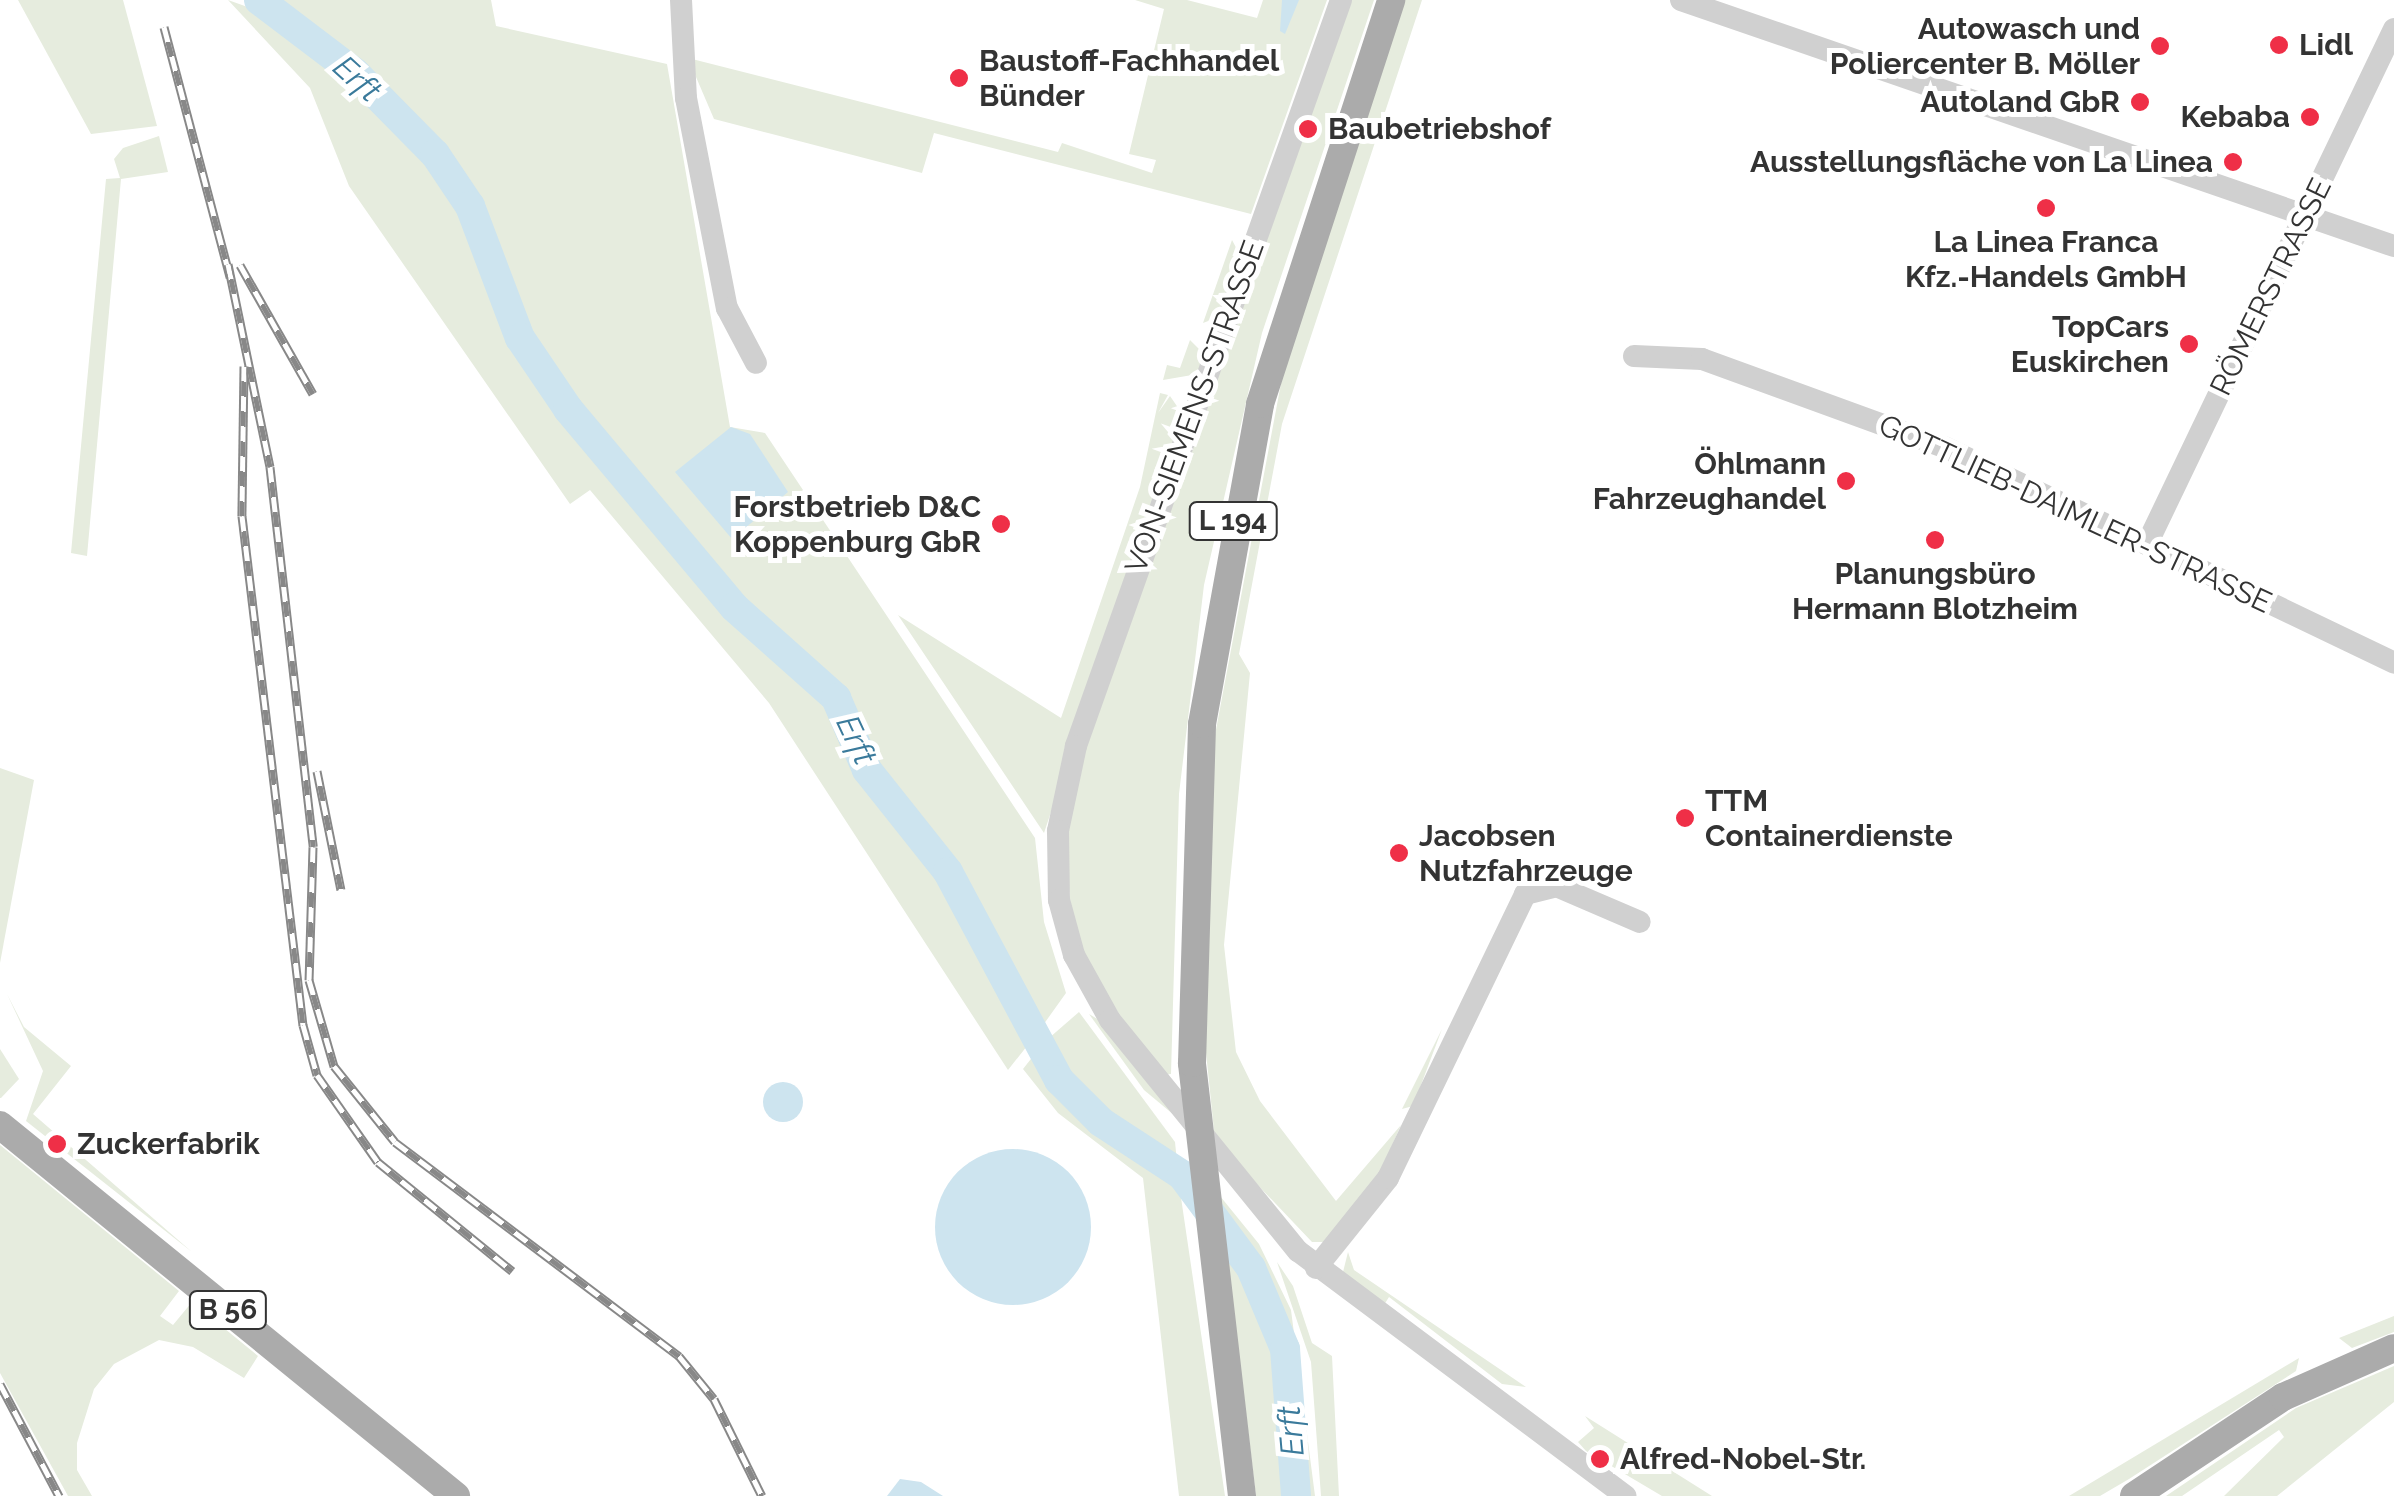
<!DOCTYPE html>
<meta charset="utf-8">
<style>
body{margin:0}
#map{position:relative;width:2394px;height:1496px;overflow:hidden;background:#fff;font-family:Raleway,sans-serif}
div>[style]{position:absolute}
.green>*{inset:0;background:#e6ecde}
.water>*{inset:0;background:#cde4ef}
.round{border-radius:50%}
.river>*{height:30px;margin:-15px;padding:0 15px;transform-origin:15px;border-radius:15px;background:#cde4ef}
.minor>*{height:22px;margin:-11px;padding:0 11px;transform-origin:11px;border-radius:11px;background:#d0d0d0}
.major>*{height:28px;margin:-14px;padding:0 14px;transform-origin:14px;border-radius:14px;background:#ababab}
.rail>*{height:9px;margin-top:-4.5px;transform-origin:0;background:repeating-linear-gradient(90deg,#fff 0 15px,#888 0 30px);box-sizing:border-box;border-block:2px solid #888}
.dots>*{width:28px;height:28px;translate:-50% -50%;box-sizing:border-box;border:5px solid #fff;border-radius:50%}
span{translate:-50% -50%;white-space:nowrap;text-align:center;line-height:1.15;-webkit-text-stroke:10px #fff;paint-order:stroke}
.shield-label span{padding:2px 8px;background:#fff;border:2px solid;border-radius:8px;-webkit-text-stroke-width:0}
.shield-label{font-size:28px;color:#333;font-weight:700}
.poi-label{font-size:30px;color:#333;font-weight:700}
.right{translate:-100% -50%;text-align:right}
.left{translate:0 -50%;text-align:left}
.street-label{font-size:30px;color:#333}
.water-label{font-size:32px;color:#3a7a9b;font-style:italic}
</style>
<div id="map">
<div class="green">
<div style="clip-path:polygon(18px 0,123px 0,157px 126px,91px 134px)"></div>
<div style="clip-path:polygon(228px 0,279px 18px,432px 156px,482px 252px,508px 345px,730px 612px,834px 711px,874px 797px,942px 872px,1027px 1046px,1008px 1070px,769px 703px,590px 490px,570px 504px,349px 186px,310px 88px)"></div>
<div style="clip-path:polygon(273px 0,491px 0,496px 26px,667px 64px,730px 427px,765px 433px,1035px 838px,1044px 922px,1066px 993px,1036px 1035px,1019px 980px,962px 879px,887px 786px,846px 701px,738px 599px,537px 361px,491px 235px,443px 155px,362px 69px)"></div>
<div style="clip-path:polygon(1135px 0,1187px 0,1257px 18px,1263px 0,1327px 0,1251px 214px,934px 133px,922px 173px,772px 134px,714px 119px,693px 70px,692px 59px,1058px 152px,1062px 143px,1152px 173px,1156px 160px,1129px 154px,1164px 9px)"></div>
<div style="clip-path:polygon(1350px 0,1374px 0,1262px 333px,1204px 585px,1179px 794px,1171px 1074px,1162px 1075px,1094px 978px,1072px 920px,1065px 843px,1079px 763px)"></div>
<div style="clip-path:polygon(1405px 0,1422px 0,1282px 424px,1239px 654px,1250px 673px,1224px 945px,1236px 1052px,1260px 1101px,1336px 1201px,1401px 1125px,1379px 1175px,1324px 1242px,1312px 1242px,1215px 1140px,1204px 1033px,1215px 735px,1285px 362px)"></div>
<div style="clip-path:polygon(159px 136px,168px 172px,121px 179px,87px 556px,71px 553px,106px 179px,120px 178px,114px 159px,123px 148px)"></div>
<div style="clip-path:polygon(1232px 240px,1240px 255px,1216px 318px,1203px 323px)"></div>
<div style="clip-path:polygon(1190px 340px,1203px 353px,1198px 374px,1163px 380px,1167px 365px,1180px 368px)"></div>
<div style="clip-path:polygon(1160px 393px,1168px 395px,1158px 413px,1170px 396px,1183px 415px,1044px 833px,898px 615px,1061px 718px,1140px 487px)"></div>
<div style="clip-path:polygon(0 768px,34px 780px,0 963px)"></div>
<div style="clip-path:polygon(7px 994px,24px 1027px,71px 1066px,33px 1114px,192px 1252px,26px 1121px,43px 1071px)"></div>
<div style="clip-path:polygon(1079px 1012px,1175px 1142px,1177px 1162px,1095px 1111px,1041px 1045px)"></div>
<div style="clip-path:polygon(1089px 1014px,1099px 1020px,1174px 1115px,1144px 1090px)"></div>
<div style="clip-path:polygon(1442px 1029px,1413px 1106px,1402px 1109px)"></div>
<div style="clip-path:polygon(0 1049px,19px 1079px,1px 1098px,0 1098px)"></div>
<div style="clip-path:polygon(1034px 1055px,1090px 1120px,1179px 1184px,1225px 1496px,1179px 1496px,1143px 1178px,1058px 1113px,1023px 1069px)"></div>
<div style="clip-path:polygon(0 1145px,179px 1291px,160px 1316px,173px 1325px,192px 1302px,258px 1356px,244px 1378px,193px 1347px,159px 1340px,114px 1364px,94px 1389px,77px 1443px,77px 1470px,92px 1496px,68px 1496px,0 1373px)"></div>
<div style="clip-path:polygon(1220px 1196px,1259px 1244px,1291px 1310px,1315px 1496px,1303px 1496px,1289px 1336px,1260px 1267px,1224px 1226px)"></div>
<div style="clip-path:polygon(1225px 1241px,1255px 1281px,1278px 1339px,1291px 1496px,1256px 1496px)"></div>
<div style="clip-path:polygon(1348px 1252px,1354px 1270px,1526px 1387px,1502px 1384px,1389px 1297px,1382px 1308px,1343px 1272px)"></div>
<div style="clip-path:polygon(1277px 1262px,1293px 1286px,1312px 1343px,1332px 1356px,1339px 1496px,1321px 1496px,1311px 1362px)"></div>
<div style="clip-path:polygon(2394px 1316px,2394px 1332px,2352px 1348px,2339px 1338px)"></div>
<div style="clip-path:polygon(2299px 1358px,2296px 1371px,2129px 1479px,2100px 1496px,2069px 1496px)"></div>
<div style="clip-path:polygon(2394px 1366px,2394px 1402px,2277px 1496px,2224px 1496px,2284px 1437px,2279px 1430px,2182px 1496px,2166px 1496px,2296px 1408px)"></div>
<div style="clip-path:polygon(1585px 1416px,1712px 1496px,1662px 1496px,1586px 1451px,1578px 1442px,1594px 1428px)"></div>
</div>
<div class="water">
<div style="clip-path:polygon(1282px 0,1299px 0,1285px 34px,1280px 31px)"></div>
<div style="clip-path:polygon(731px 427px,750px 434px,788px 492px,732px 539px,675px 472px)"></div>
<div class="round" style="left:763px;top:1082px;width:40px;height:40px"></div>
<div class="round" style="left:935px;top:1149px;width:156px;height:156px"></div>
<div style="clip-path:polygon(900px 1479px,921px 1482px,943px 1496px,887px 1496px)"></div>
</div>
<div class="river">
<div style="left:259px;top:0;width:121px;rotate:37.2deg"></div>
<div style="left:355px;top:73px;width:114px;rotate:45.4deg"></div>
<div style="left:435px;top:154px;width:63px;rotate:56.1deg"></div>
<div style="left:470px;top:206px;width:141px;rotate:69.3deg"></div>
<div style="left:520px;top:338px;width:86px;rotate:55.9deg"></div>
<div style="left:568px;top:409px;width:258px;rotate:50deg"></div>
<div style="left:734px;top:607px;width:137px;rotate:41.7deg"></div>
<div style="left:836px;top:698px;width:78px;rotate:66.7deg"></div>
<div style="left:867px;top:770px;width:130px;rotate:51.5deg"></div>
<div style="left:948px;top:872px;width:236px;rotate:61.9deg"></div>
<div style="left:1059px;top:1080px;width:59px;rotate:45deg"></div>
<div style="left:1101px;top:1122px;width:97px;rotate:33.2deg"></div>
<div style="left:1182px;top:1175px;width:116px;rotate:53.4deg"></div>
<div style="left:1251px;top:1268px;width:88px;rotate:67.2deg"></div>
<div style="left:1285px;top:1349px;width:147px;rotate:85.7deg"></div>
</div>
<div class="minor">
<div style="left:681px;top:0;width:98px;rotate:87.1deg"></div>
<div style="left:686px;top:98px;width:214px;rotate:79deg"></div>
<div style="left:727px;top:308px;width:62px;rotate:62.2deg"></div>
<div style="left:1341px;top:0;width:792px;rotate:109.56deg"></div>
<div style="left:1076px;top:746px;width:87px;rotate:102deg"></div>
<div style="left:1058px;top:831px;width:69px;rotate:89.2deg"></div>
<div style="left:1059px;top:900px;width:57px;rotate:74.7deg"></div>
<div style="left:1074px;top:955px;width:74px;rotate:61deg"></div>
<div style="left:1110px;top:1020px;width:298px;rotate:50.9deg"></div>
<div style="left:1298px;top:1251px;width:409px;rotate:36.8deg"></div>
<div style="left:1681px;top:0;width:754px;rotate:19.04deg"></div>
<div style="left:1634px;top:356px;width:68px;rotate:2.5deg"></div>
<div style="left:1702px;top:359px;width:258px;rotate:20deg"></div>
<div style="left:1944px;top:447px;width:499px;rotate:25.6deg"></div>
<div style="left:2147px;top:544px;width:571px;rotate:-64.38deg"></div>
<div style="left:1316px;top:1268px;width:115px;rotate:-51.3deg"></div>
<div style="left:1388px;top:1178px;width:315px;rotate:-64.2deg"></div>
<div style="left:1525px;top:894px;width:32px;rotate:-14deg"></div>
<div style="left:1556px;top:886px;width:91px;rotate:23.2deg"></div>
</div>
<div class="major">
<div style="left:0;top:1125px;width:588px;rotate:39.13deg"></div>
<div style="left:1242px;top:1496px;width:436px;rotate:-96.6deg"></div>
<div style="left:1192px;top:1063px;width:339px;rotate:-88.3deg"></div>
<div style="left:1202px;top:724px;width:325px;rotate:-79.7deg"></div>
<div style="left:1260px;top:404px;width:425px;rotate:-72deg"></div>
<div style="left:2134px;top:1496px;width:179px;rotate:-33.6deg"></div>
<div style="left:2283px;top:1397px;width:121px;rotate:-23.8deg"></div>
</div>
<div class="rail">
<div style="left:164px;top:27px;width:259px;rotate:75.2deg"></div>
<div style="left:228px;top:264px;width:207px;rotate:78.3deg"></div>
<div style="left:270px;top:467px;width:382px;rotate:83.5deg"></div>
<div style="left:313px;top:847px;width:133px;rotate:91.7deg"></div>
<div style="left:309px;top:980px;width:90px;rotate:73.8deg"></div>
<div style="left:334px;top:1066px;width:97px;rotate:51.2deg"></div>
<div style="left:395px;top:1142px;width:356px;rotate:37deg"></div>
<div style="left:679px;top:1356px;width:55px;rotate:50.9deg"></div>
<div style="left:714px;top:1399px;width:108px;rotate:63.7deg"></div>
<div style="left:240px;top:265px;width:148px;rotate:60.5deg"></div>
<div style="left:244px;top:366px;width:150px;rotate:90.8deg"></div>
<div style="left:242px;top:516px;width:513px;rotate:83.17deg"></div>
<div style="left:303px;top:1025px;width:52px;rotate:74.4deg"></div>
<div style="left:317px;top:1075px;width:106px;rotate:55deg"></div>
<div style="left:378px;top:1162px;width:173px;rotate:39.1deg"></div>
<div style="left:317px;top:771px;width:121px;rotate:78.6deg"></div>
<div style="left:0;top:1384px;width:127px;rotate:62.2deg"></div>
</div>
<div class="dots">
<div style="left:2279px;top:45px;background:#ef2f47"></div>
<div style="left:2160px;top:46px;background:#ef2f47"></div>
<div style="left:959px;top:78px;background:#ef2f47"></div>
<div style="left:2140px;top:102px;background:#ef2f47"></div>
<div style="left:2310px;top:117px;background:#ef2f47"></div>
<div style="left:1308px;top:129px;background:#ef2f47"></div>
<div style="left:2233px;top:162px;background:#ef2f47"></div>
<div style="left:2046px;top:208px;background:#ef2f47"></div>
<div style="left:2189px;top:344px;background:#ef2f47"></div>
<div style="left:1846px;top:481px;background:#ef2f47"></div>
<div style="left:1001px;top:524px;background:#ef2f47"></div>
<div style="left:1935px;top:540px;background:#ef2f47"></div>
<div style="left:1685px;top:818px;background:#ef2f47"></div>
<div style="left:1399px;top:853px;background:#ef2f47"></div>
<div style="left:57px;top:1144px;background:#ef2f47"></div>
<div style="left:1600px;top:1459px;background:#ef2f47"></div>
</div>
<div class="shield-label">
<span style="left:1233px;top:521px">L 194</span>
<span style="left:228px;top:1310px">B 56</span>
</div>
<div class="poi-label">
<span class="right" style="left:2140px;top:46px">Autowasch und<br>Poliercenter B. Möller</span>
<span class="left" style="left:2299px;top:45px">Lidl</span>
<span class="left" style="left:979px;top:78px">Baustoff-Fachhandel<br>Bünder</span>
<span class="right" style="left:2120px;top:102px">Autoland GbR</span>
<span class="right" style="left:2290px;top:117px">Kebaba</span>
<span class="left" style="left:1328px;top:129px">Baubetriebshof</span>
<span class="right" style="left:2213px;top:162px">Ausstellungsfläche von La Linea</span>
<span style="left:2046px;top:259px">La Linea Franca<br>Kfz.-Handels GmbH</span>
<span class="right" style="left:2169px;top:344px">TopCars<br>Euskirchen</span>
<span class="right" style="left:1826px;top:481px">Öhlmann<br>Fahrzeughandel</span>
<span class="right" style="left:981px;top:524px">Forstbetrieb D&amp;C<br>Koppenburg GbR</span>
<span style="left:1935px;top:591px">Planungsbüro<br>Hermann Blotzheim</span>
<span class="left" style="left:1705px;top:818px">TTM<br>Containerdienste</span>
<span class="left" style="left:1419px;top:853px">Jacobsen<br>Nutzfahrzeuge</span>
<span class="left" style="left:77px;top:1144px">Zuckerfabrik</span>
<span class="left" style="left:1620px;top:1459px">Alfred-Nobel-Str.</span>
</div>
<div class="street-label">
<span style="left:2271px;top:287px;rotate:-64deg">RÖMERSTRASSE</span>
<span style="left:1195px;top:407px;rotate:-70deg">VON-SIEMENS-STRASSE</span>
<span style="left:2075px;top:514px;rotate:25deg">GOTTLIEB-DAIMLER-STRASSE</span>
</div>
<div class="water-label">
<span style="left:357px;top:79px;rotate:42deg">Erft</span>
<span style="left:856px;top:740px;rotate:65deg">Erft</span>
<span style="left:1291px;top:1431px;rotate:-95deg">Erft</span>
</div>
</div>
